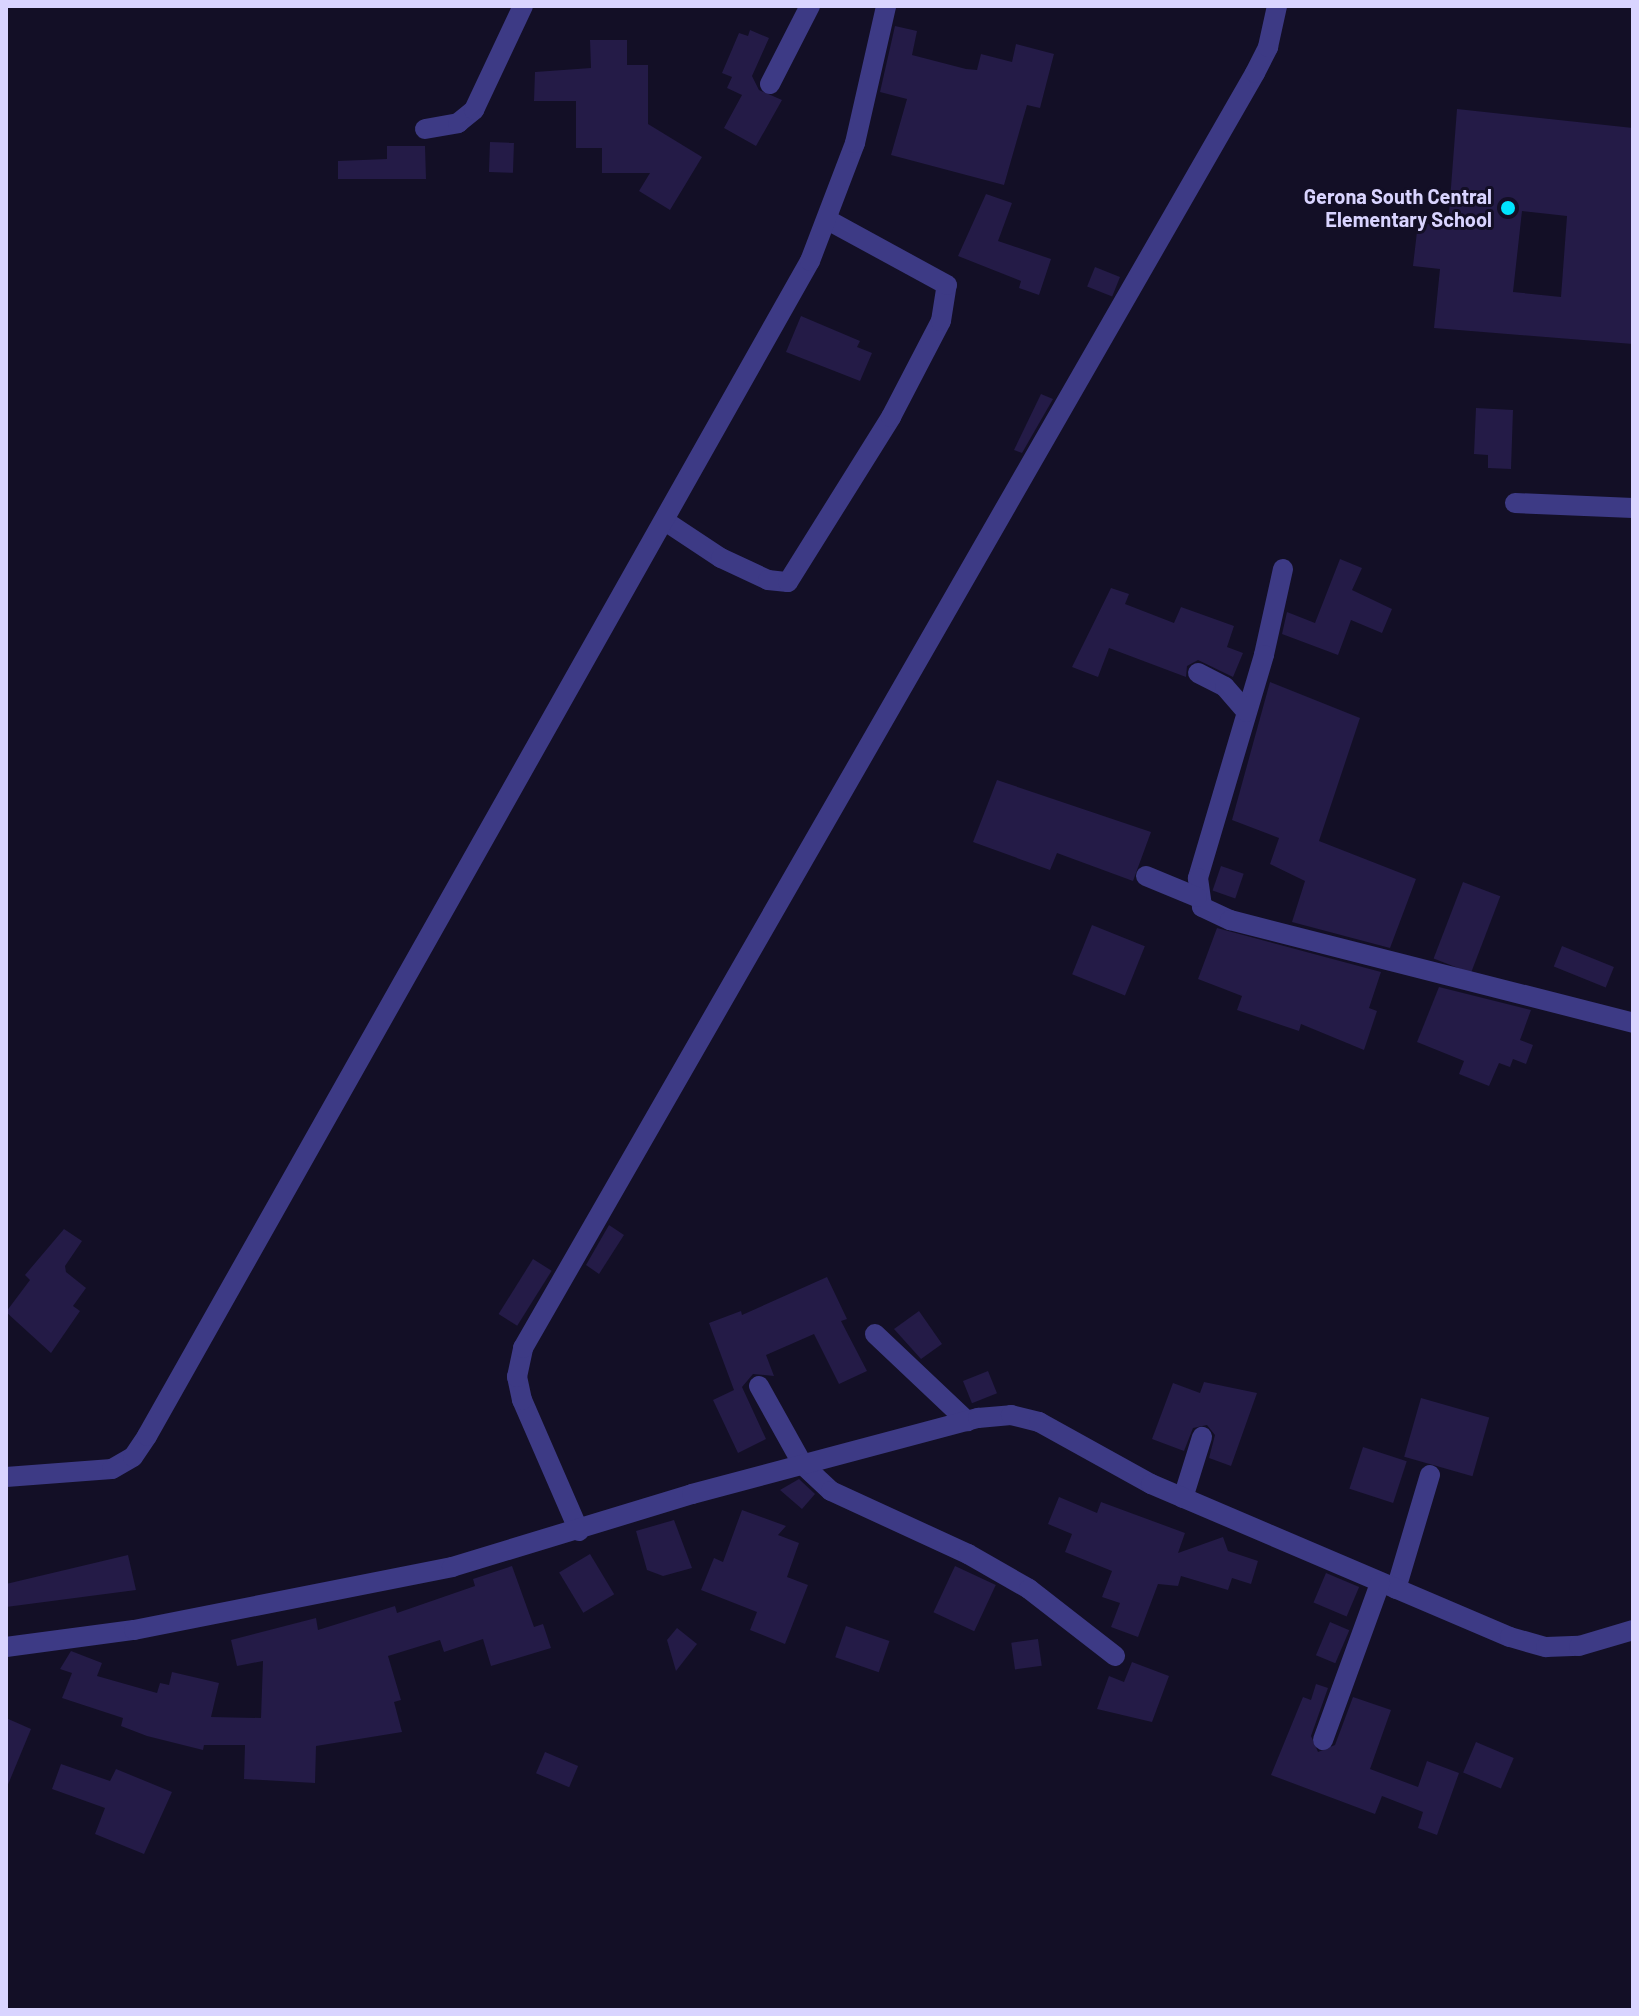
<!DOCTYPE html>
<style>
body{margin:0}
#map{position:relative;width:1639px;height:2016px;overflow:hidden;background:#130f26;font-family:Barlow,sans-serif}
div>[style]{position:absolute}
.building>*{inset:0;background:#241b47;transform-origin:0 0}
.minor>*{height:20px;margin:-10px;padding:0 10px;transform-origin:10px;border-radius:10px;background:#3d3a85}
.dots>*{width:22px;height:22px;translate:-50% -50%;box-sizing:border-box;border:4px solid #130f26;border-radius:50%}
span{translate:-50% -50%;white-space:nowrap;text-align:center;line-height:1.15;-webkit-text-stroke:6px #130f26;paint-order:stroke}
.poi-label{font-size:20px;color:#d9d4ff;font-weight:700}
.right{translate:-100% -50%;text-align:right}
.frame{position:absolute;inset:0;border:8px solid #d9d4ff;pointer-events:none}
</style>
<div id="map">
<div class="building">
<div style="clip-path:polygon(895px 26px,917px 31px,912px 55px,966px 69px,977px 70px,981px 54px,1012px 62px,1016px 44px,1054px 54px,1040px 108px,1027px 105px,1004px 185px,891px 155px,907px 99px,880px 92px)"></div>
<div style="clip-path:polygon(750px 30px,769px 38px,752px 76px,759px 90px,782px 100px,756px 146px,724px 128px,742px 95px,727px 88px,732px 77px,722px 73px,739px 33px,748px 36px)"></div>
<div style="clip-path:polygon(590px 40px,627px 40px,627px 65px,648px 65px,648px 124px,702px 157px,670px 210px,639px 191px,650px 173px,602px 173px,602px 148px,576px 148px,576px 101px,534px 101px,535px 72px,591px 68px)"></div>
<div style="clip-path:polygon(evenodd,1457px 109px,1633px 128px,1633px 344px,1434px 328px,1440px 269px,1413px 266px,1418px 223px,1448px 226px,1457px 109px,1522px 211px,1567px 216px,1561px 297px,1513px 292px,1522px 211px)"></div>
<div style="left:490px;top:142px;width:24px;height:30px;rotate:2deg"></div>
<div style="clip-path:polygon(387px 146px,425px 146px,426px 179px,338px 179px,338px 161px,387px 159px)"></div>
<div style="clip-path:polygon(986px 194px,1012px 203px,998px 241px,1051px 259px,1039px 295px,1019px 288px,1021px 281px,958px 256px)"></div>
<div style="left:1095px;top:267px;width:27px;height:21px;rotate:22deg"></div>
<div style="clip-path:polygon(801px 316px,860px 341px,857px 347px,872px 353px,860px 381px,786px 352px)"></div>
<div style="clip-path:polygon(1041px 394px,1053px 399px,1022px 453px,1014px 450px)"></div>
<div style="clip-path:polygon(1476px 408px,1513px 410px,1511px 469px,1488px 468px,1488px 455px,1474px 454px)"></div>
<div style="clip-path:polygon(1340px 559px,1362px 568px,1352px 590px,1392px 609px,1382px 633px,1351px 620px,1338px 655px,1282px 634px,1287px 612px,1315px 623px)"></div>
<div style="clip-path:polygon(1111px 588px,1129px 594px,1125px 604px,1174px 623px,1181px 607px,1234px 626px,1227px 647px,1243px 653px,1233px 677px,1198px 660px,1187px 666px,1186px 677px,1109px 648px,1098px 677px,1072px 667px)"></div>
<div style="clip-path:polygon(1270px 682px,1360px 718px,1319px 841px,1416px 879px,1390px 948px,1292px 922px,1305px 881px,1270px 864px,1279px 838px,1232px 820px)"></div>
<div style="clip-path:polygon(997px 780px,1151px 832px,1133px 881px,1057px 853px,1050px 870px,973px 842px)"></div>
<div style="left:1221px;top:866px;width:24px;height:26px;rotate:19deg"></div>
<div style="left:1463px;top:882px;width:40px;height:82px;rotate:21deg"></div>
<div style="left:1092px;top:925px;width:57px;height:53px;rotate:22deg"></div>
<div style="clip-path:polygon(1217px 928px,1381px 972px,1369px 1008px,1377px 1011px,1364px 1050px,1301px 1024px,1299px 1031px,1237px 1010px,1242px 996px,1198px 979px)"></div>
<div style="left:1562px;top:946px;width:56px;height:22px;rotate:22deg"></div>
<div style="clip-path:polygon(1439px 987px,1531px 1010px,1520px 1040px,1533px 1045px,1526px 1064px,1513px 1059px,1510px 1067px,1499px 1063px,1489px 1086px,1459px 1074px,1464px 1061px,1417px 1042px)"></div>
<div style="clip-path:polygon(609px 1225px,624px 1235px,599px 1274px,586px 1265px)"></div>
<div style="clip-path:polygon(64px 1229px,82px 1241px,65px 1266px,66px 1272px,86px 1288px,73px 1306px,80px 1311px,51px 1353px,6px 1312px,30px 1280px,25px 1275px)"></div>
<div style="left:533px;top:1259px;width:22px;height:65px;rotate:32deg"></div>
<div style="clip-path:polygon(827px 1277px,847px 1319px,841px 1321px,867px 1371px,839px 1384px,814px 1334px,766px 1355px,774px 1376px,753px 1374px,742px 1387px,766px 1439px,738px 1453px,713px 1400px,734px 1390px,709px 1323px,741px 1311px,742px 1315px)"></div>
<div style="clip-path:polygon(919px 1311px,942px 1344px,921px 1359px,894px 1329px)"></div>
<div style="left:988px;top:1371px;width:24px;height:27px;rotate:68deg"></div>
<div style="clip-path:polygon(1204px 1382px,1257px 1393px,1231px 1466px,1209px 1458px,1215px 1435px,1207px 1425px,1193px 1428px,1184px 1451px,1152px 1439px,1173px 1383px,1200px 1393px)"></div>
<div style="left:1421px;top:1398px;width:71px;height:61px;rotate:16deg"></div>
<div style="left:1363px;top:1447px;width:46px;height:44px;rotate:18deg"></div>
<div style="clip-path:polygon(799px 1479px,815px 1494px,802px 1509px,780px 1490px)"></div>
<div style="clip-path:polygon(1059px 1497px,1097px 1513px,1101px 1502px,1185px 1533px,1178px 1553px,1223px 1537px,1228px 1551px,1258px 1561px,1251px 1584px,1232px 1578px,1228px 1590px,1181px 1576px,1178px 1586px,1158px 1584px,1138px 1637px,1111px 1627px,1120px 1603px,1102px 1597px,1112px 1571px,1065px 1552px,1072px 1534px,1048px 1524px)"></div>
<div style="clip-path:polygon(742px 1510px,786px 1526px,778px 1535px,799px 1543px,787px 1577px,808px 1585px,785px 1644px,750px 1630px,757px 1612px,701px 1590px,714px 1558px,723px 1562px)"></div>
<div style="clip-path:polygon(674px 1520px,692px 1568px,663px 1576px,647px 1570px,636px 1531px)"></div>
<div style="left:590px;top:1554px;width:47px;height:36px;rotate:59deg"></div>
<div style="clip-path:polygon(128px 1555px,136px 1590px,6px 1607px,6px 1584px)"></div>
<div style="clip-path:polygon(512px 1566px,534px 1627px,543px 1624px,551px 1648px,491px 1666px,483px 1639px,444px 1652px,440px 1640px,388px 1656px,401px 1700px,394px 1702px,402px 1732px,316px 1746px,315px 1783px,244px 1779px,245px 1745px,204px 1745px,203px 1750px,147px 1736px,121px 1726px,123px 1718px,62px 1698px,72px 1673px,60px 1669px,71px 1651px,102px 1663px,97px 1676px,157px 1693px,160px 1683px,169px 1685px,172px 1672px,219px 1683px,211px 1717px,261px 1718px,263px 1661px,237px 1666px,231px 1640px,316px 1618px,318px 1630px,395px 1606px,397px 1613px,475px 1586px,473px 1579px)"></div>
<div style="left:955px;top:1566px;width:45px;height:51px;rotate:25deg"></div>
<div style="left:1326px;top:1573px;width:36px;height:32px;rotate:23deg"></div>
<div style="left:1330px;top:1622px;width:21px;height:36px;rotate:23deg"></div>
<div style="left:846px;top:1626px;width:46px;height:33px;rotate:19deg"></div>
<div style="clip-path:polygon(677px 1628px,697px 1644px,676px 1671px,667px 1640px)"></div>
<div style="left:1038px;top:1639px;width:27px;height:27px;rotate:82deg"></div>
<div style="clip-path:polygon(1132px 1662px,1169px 1676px,1152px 1722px,1097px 1709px,1109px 1676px,1124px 1682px)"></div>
<div style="clip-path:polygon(1316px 1684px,1328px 1688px,1311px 1736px,1318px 1752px,1335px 1745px,1353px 1697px,1391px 1710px,1370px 1769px,1418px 1787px,1427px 1761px,1459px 1773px,1437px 1835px,1418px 1828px,1423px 1812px,1382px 1796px,1375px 1814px,1271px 1775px,1303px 1697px,1311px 1700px)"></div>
<div style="clip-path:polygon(6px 1718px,31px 1729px,7px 1787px,6px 1787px)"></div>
<div style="left:1476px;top:1742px;width:41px;height:33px;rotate:23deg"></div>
<div style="left:545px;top:1752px;width:36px;height:23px;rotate:23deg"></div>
<div style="clip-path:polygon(61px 1764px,110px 1781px,116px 1769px,172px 1792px,144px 1854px,95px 1834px,105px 1808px,52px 1789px)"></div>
</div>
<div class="minor">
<div style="left:770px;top:84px;width:88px;rotate:-62.9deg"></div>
<div style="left:425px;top:129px;width:34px;rotate:-10deg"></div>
<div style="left:458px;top:123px;width:21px;rotate:-39deg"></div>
<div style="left:474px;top:110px;width:115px;rotate:-64.8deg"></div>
<div style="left:1515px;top:503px;width:118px;rotate:2.4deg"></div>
<div style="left:665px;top:521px;width:67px;rotate:33.5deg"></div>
<div style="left:721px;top:558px;width:52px;rotate:25.1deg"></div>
<div style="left:768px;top:580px;width:20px;rotate:6deg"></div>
<div style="left:788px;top:582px;width:195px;rotate:-58deg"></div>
<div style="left:891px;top:417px;width:108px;rotate:-62.5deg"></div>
<div style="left:941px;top:321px;width:36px;rotate:-81deg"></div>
<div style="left:947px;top:285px;width:136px;rotate:-151.4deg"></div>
<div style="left:1283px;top:569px;width:88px;rotate:102.5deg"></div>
<div style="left:1264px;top:655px;width:233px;rotate:106.5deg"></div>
<div style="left:1198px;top:878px;width:29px;rotate:82deg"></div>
<div style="left:1202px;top:907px;width:31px;rotate:25deg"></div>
<div style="left:1230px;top:920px;width:416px;rotate:14.3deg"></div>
<div style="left:1198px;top:673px;width:30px;rotate:27deg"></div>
<div style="left:1225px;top:687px;width:33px;rotate:49deg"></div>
<div style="left:1146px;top:876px;width:55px;rotate:22.4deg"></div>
<div style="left:875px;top:1334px;width:127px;rotate:43.4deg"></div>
<div style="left:759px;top:1386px;width:90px;rotate:60.9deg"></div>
<div style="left:803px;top:1465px;width:38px;rotate:43deg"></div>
<div style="left:831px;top:1491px;width:151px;rotate:24.7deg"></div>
<div style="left:968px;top:1554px;width:70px;rotate:29.8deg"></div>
<div style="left:1029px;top:1589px;width:109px;rotate:37.9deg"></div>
<div style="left:6px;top:1477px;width:106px;rotate:-4.3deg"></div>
<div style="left:112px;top:1469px;width:24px;rotate:-30deg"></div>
<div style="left:133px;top:1457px;width:25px;rotate:-56deg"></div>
<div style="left:147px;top:1436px;width:1349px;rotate:-60.57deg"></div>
<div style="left:810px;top:261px;width:126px;rotate:-69.1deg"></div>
<div style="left:855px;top:143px;width:140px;rotate:-77.2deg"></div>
<div style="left:1183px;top:1498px;width:64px;rotate:-72.7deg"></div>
<div style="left:579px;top:1531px;width:143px;rotate:-113.5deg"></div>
<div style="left:522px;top:1400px;width:24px;rotate:-102deg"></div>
<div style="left:517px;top:1377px;width:30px;rotate:-78deg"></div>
<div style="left:523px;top:1348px;width:1470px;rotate:-60.14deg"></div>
<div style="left:1255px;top:73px;width:29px;rotate:-63deg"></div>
<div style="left:1268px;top:47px;width:42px;rotate:-77.6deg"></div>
<div style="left:1396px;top:1589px;width:119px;rotate:-73.4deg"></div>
<div style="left:6px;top:1647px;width:129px;rotate:-7.6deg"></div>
<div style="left:134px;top:1630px;width:324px;rotate:-11.2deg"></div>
<div style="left:452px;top:1567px;width:251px;rotate:-16.9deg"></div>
<div style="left:692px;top:1494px;width:296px;rotate:-14.9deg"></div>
<div style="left:978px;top:1418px;width:33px;rotate:-5deg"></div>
<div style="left:1011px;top:1415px;width:29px;rotate:14deg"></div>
<div style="left:1039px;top:1422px;width:128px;rotate:29deg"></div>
<div style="left:1151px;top:1484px;width:390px;rotate:23.1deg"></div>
<div style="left:1510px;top:1637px;width:37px;rotate:16deg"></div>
<div style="left:1546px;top:1647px;width:33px;rotate:-2deg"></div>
<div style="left:1579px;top:1646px;width:56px;rotate:-16.5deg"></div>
<div style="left:1323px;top:1740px;width:167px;rotate:-70deg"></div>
</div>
<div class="dots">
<div style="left:1508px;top:208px;background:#00e5ff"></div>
</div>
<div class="poi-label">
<span class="right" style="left:1492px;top:208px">Gerona South Central<br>Elementary School</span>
</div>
<div class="frame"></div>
</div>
